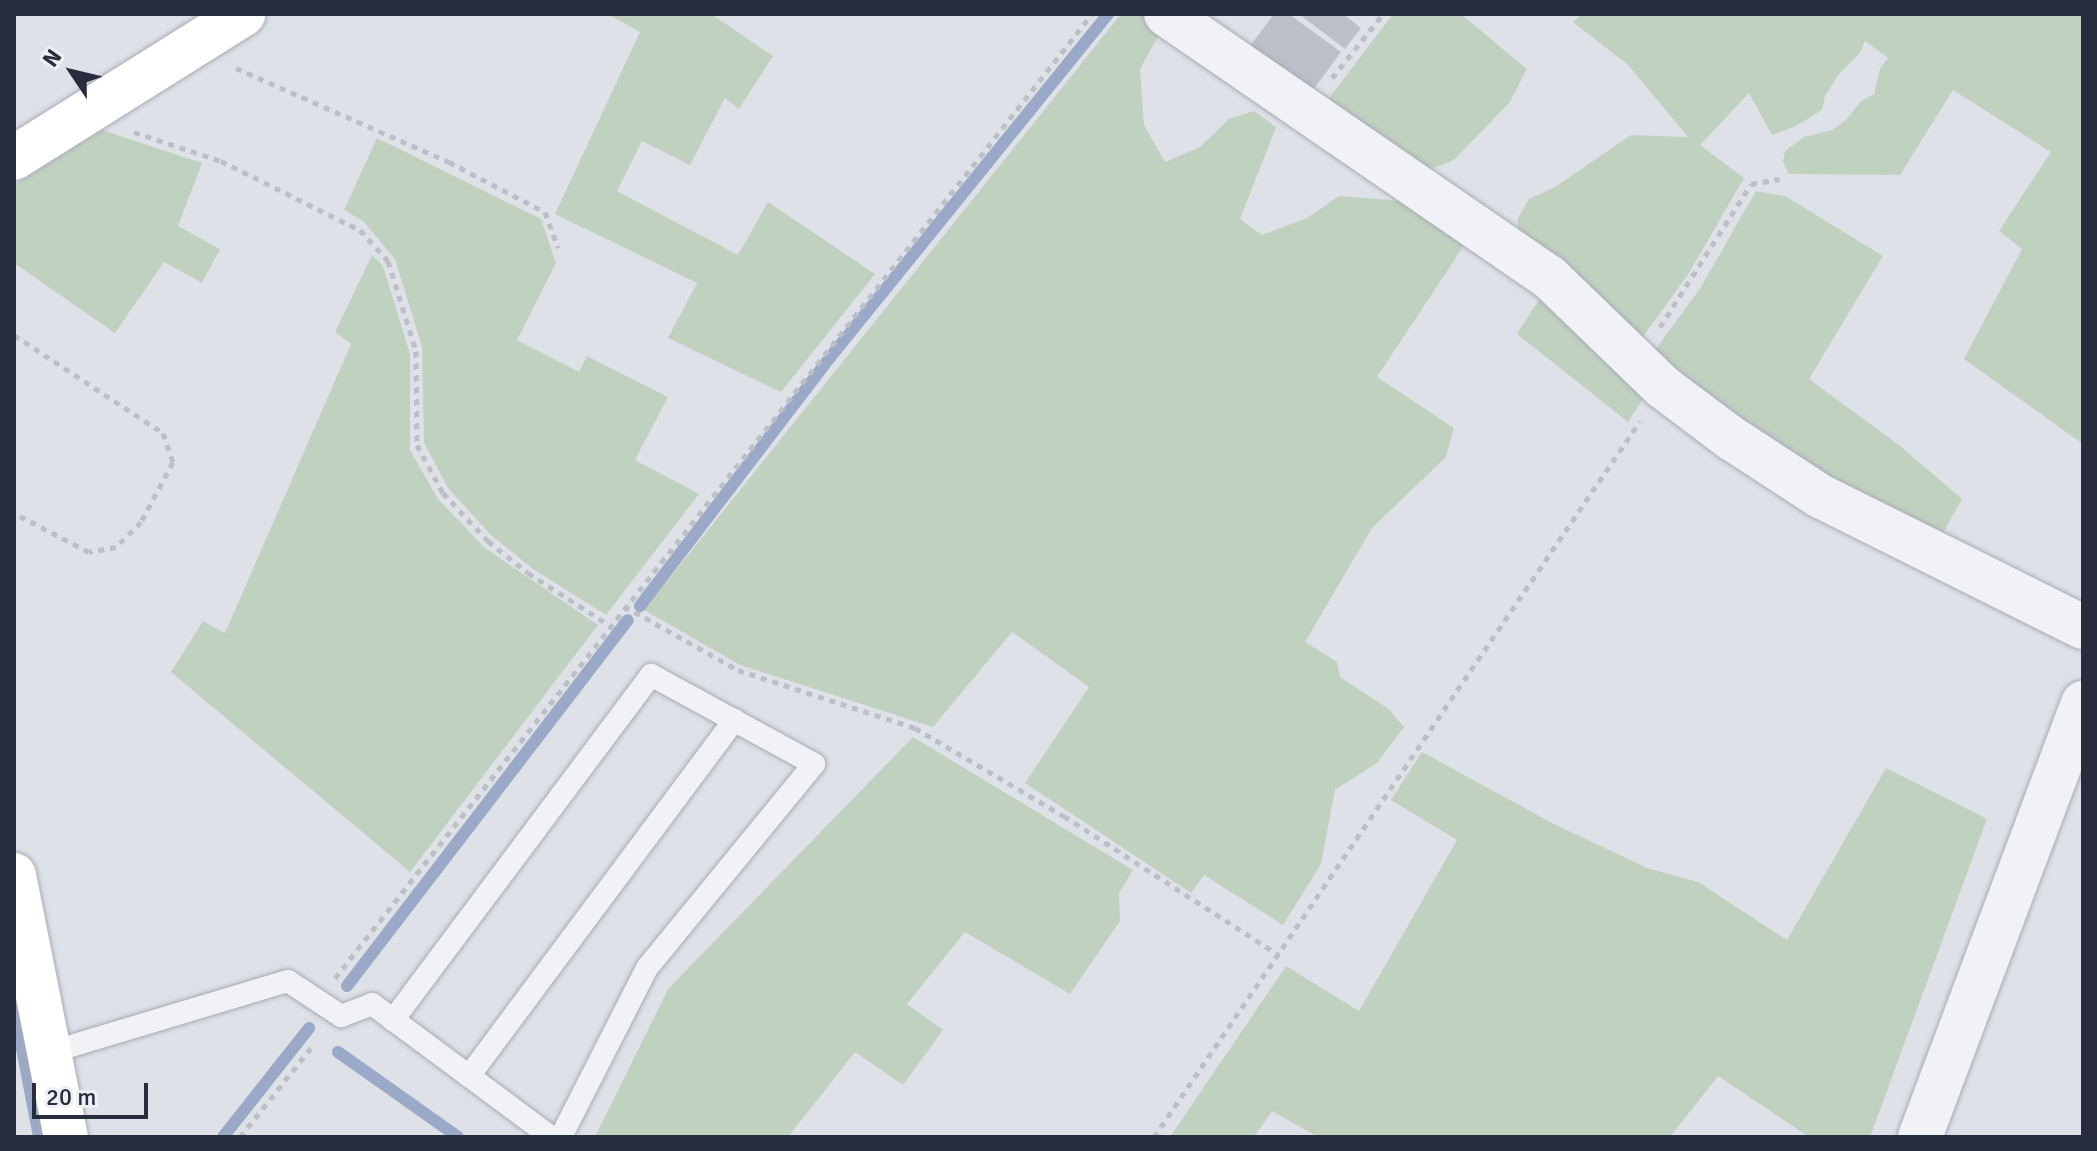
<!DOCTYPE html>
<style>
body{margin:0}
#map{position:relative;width:2097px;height:1151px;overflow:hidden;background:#dfe1e8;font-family:Signika,sans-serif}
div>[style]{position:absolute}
.green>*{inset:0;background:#c1d1c0}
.stream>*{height:12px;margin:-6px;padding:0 6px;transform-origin:6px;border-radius:6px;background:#9aa9c7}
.building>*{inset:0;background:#bcbfca}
.path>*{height:5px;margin-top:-2.5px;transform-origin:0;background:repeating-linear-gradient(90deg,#bdbfc6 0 6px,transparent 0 12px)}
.roads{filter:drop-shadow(0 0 2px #a8abb5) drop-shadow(0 0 2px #a8abb5)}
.lane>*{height:22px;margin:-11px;padding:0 11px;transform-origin:11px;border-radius:11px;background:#f1f2f6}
.street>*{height:44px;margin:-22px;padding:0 22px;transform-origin:22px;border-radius:22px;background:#f1f2f6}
.secondary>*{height:44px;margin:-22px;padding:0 22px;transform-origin:22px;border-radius:22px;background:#fff}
.primary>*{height:44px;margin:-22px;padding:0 22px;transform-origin:22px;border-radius:22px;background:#fff}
span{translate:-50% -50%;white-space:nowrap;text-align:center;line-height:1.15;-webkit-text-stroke:6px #eef0f5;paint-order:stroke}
.frame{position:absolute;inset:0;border:16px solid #282d3e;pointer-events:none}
.north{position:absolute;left:32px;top:32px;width:80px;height:80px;-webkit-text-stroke:6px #eef0f5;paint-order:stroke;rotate:305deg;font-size:22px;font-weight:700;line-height:32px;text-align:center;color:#282d3e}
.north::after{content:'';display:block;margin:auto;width:28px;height:36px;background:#282d3e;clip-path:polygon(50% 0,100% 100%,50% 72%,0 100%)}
.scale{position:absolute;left:32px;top:1083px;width:116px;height:36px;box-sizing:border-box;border:4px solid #282d3e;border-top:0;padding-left:10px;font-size:24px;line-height:28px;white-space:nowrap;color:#282d3e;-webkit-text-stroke:6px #eef0f5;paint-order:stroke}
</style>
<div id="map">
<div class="green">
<div style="clip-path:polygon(608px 14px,711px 14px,773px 56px,739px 109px,725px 98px,690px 165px,642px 141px,617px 191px,738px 255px,768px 202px,875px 274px,781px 392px,668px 338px,697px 283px,555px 214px,640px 32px)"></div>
<div style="clip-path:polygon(1121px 14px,1146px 14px,1163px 27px,1140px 69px,1144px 125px,1165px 162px,1200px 147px,1229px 119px,1254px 111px,1276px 127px,1240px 219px,1262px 235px,1307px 218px,1339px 196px,1402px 201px,1473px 232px,1377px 377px,1454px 428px,1446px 457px,1372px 528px,1305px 642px,1337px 662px,1340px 677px,1389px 709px,1404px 727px,1377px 763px,1335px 790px,1321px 864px,1283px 925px,1204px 875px,1191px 893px,1025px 783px,1089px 687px,1012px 632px,933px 727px,740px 665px,644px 610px)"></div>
<div style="clip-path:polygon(1393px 14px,1461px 14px,1527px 69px,1510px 102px,1454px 160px,1421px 173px,1323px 106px)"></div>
<div style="clip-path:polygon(1582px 14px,2083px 14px,2083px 444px,1964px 359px,2022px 249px,1999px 231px,2051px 152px,1953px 90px,1900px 175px,1789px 174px,1783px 162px,1785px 151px,1804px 137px,1832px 130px,1846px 120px,1861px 101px,1874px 94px,1880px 69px,1888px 58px,1865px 41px,1860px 53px,1839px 74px,1825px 96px,1822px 110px,1796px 126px,1772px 135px,1749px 93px,1700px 145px,1744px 178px,1689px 273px,1637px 345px,1517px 238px,1518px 218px,1529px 199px,1555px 187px,1631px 135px,1688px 137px,1628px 65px,1573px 22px)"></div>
<div style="clip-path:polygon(102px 130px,202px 163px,178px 226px,220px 249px,202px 283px,164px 262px,115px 333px,14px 263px,14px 185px)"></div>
<div style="clip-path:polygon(377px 138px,541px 219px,556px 263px,517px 340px,579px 372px,587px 356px,668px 397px,635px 460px,699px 494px,606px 615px,533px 569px,491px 535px,448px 488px,424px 443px,422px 347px,395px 259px,363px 221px,344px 210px)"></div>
<div style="clip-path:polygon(1756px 191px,1785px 196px,1883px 256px,1809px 379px,1900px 446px,1962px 499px,1935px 547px,1825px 489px,1650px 357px,1701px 287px)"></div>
<div style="clip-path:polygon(372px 255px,383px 266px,410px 354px,410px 450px,438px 499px,485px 548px,598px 625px,410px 872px,171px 672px,203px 621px,225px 633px,351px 344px,335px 332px)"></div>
<div style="clip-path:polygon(1547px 287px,1649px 389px,1628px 422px,1517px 334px)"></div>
<div style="clip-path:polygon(913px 737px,1133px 870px,1119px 893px,1120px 921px,1070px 994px,965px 932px,907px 1004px,943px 1030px,903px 1085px,855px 1052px,788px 1137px,595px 1137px,668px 989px)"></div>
<div style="clip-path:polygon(1422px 752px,1554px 824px,1647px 868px,1698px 882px,1787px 940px,1886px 768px,1987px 819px,1870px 1137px,1809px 1137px,1718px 1076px,1670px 1137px,1318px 1137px,1272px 1111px,1254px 1137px,1170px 1137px,1286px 966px,1359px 1011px,1457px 840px,1391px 800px)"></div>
</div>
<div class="stream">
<div style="left:640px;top:606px;width:316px;rotate:-52.6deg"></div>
<div style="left:832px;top:355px;width:439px;rotate:-51deg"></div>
<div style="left:347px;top:986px;width:461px;rotate:-52.5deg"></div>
<div style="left:14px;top:1007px;width:132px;rotate:79.1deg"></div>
<div style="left:338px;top:1052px;width:147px;rotate:35.3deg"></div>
<div style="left:223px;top:1137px;width:139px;rotate:-51.7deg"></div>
</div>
<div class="building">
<div style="clip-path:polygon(1274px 14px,1289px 14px,1341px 52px,1308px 97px,1246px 51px)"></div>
<div style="clip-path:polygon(1299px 14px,1343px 14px,1361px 28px,1345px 49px)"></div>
</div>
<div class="path">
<div style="left:236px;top:68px;width:233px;rotate:23.8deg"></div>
<div style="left:449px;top:162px;width:108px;rotate:27.5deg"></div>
<div style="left:545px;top:212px;width:38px;rotate:70deg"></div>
<div style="left:1332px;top:78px;width:82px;rotate:-51.4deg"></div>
<div style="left:134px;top:132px;width:92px;rotate:18.4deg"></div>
<div style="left:221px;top:161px;width:155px;rotate:26.4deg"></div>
<div style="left:360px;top:230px;width:42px;rotate:47.9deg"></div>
<div style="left:388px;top:261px;width:94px;rotate:72.7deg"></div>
<div style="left:416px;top:351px;width:94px;rotate:89.4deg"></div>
<div style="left:417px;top:445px;width:55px;rotate:61.6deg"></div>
<div style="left:443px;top:493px;width:66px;rotate:46.8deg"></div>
<div style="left:488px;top:541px;width:51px;rotate:38.7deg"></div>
<div style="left:528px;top:573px;width:96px;rotate:32.7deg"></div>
<div style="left:1660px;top:327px;width:169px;rotate:-57.5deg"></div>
<div style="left:1751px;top:184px;width:29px;rotate:-10deg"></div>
<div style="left:14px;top:335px;width:178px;rotate:33.3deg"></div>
<div style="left:163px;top:433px;width:31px;rotate:71deg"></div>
<div style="left:173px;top:462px;width:68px;rotate:118.1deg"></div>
<div style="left:141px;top:522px;width:35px;rotate:135deg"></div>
<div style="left:116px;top:547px;width:27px;rotate:170deg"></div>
<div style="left:89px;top:552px;width:85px;rotate:-152.5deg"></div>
<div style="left:624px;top:606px;width:131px;rotate:29.3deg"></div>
<div style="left:738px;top:670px;width:186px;rotate:18.1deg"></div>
<div style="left:915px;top:728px;width:173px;rotate:30.6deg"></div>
<div style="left:1064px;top:816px;width:256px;rotate:32.9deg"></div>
<div style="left:335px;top:978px;width:1226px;rotate:-51.86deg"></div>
<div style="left:240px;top:1137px;width:119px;rotate:-51.5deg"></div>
<div style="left:1154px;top:1137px;width:865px;rotate:-55.83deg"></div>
</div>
<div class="roads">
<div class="lane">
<div style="left:393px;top:1020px;width:431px;rotate:-53.2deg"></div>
<div style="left:651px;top:675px;width:186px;rotate:28.6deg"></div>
<div style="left:814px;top:764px;width:264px;rotate:129.3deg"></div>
<div style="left:647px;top:968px;width:190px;rotate:117deg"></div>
<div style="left:51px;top:1052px;width:247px;rotate:-16.7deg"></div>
<div style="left:288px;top:981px;width:64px;rotate:33.4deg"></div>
<div style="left:341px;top:1016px;width:33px;rotate:-21deg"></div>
<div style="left:372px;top:1004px;width:223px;rotate:36.6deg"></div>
<div style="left:469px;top:1076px;width:444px;rotate:-53.3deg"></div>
</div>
<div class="street">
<div style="left:1166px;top:14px;width:465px;rotate:34.5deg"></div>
<div style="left:1549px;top:277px;width:158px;rotate:44deg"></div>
<div style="left:1663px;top:387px;width:85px;rotate:36.9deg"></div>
<div style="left:1731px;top:438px;width:106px;rotate:33.1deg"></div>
<div style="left:1820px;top:496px;width:294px;rotate:26.5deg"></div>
<div style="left:1920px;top:1137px;width:464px;rotate:-69.4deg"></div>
</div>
<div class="secondary">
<div style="left:14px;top:875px;width:267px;rotate:78.8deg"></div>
</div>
<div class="primary">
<div style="left:14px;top:158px;width:271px;rotate:-32.1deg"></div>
</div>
</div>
<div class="frame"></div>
<div class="north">N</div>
<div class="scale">20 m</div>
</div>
